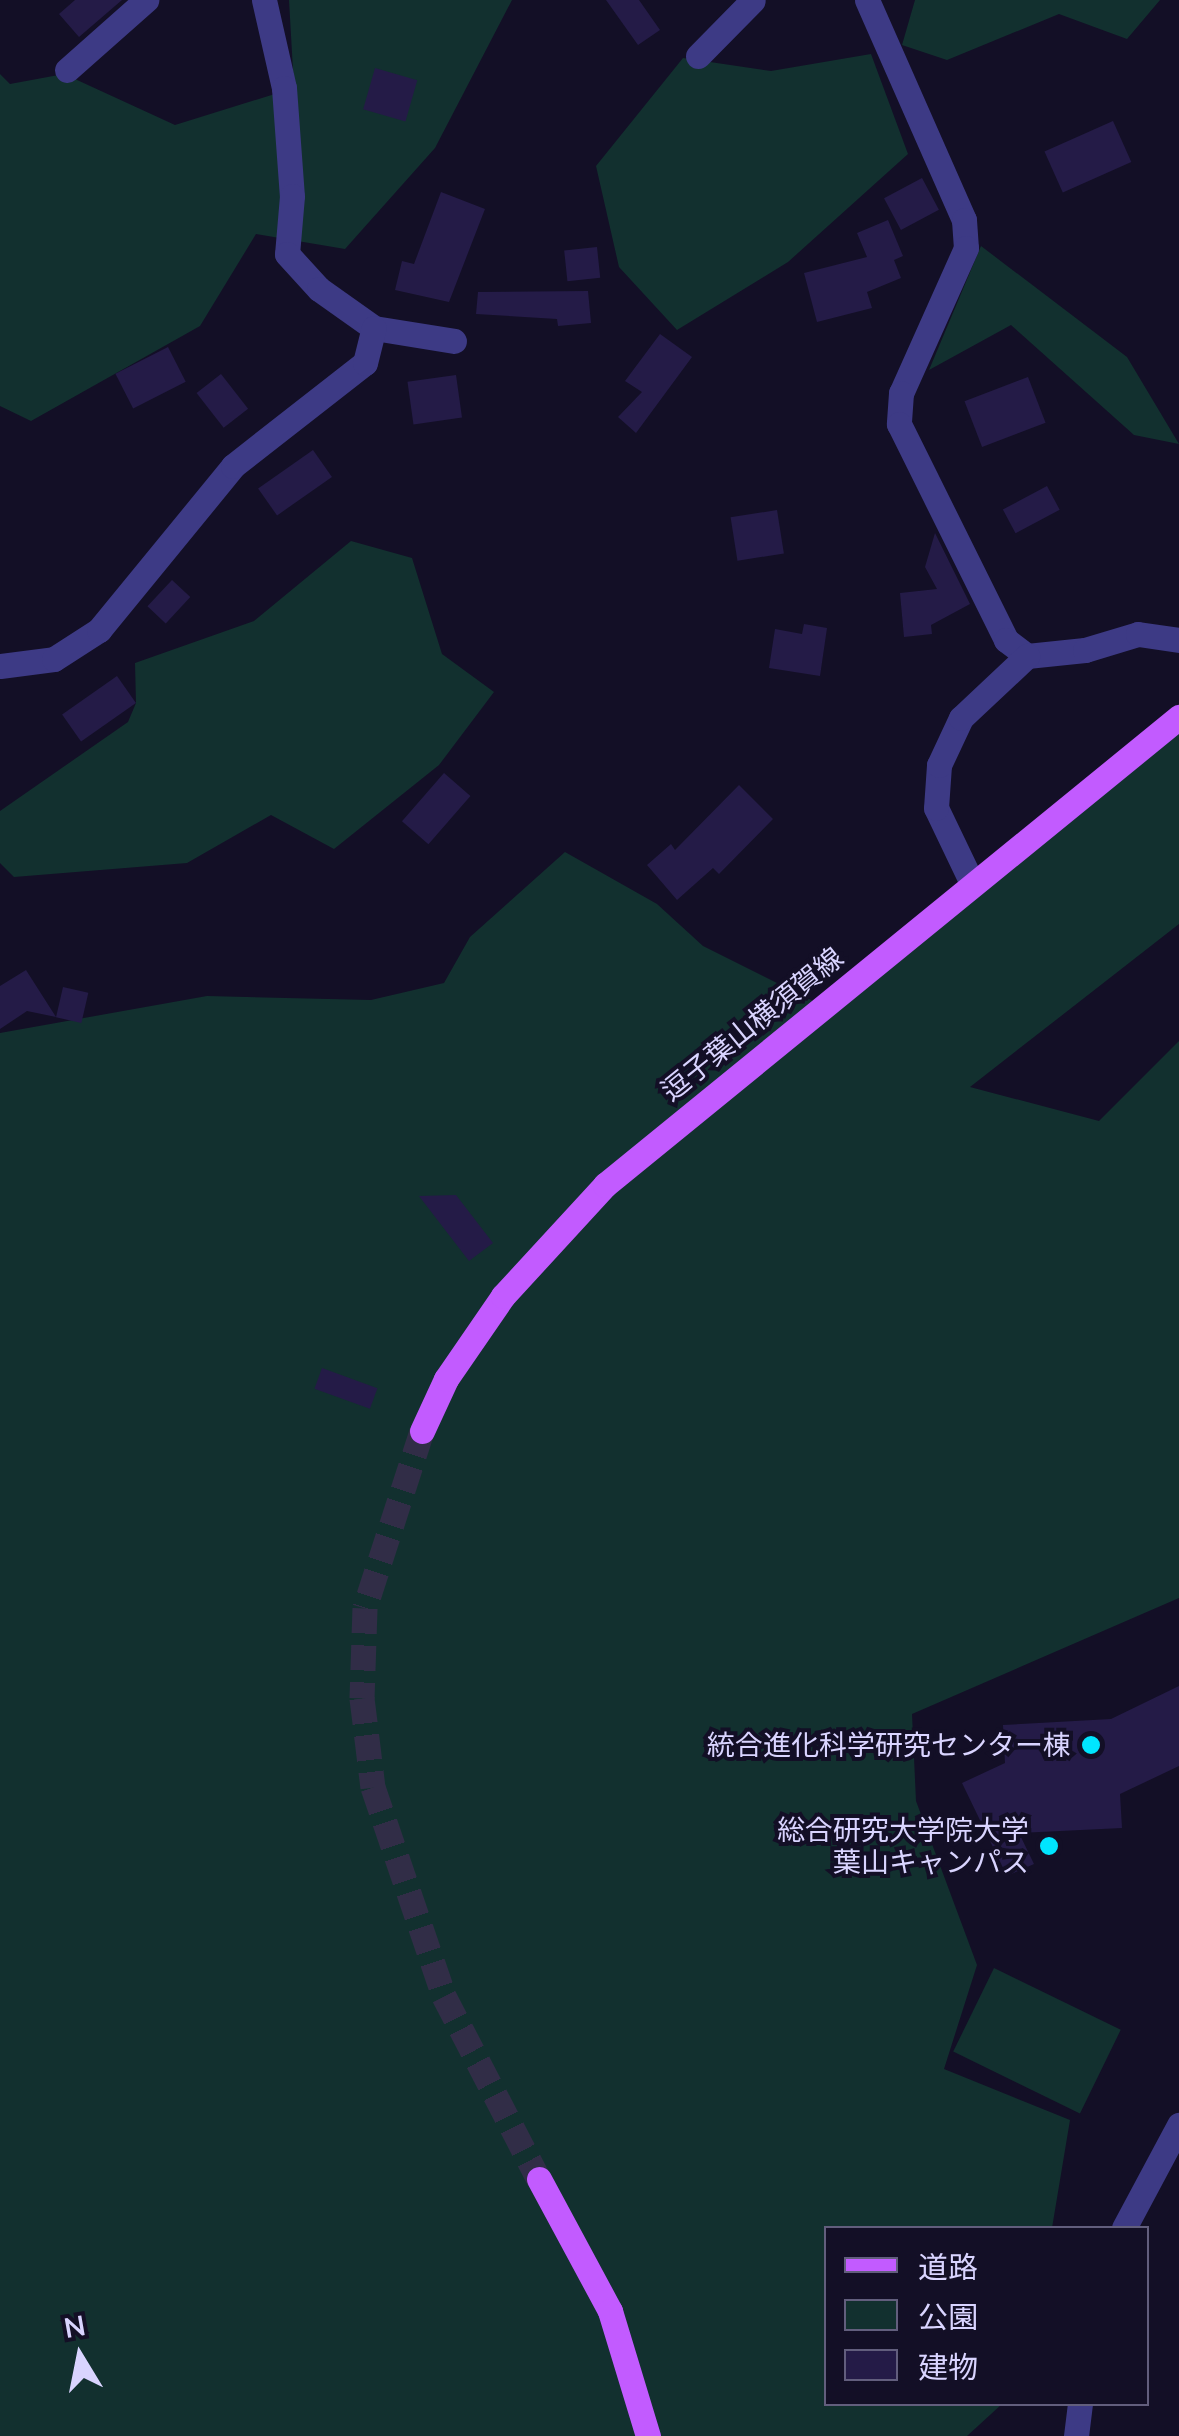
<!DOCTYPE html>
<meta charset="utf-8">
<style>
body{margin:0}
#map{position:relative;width:1179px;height:2436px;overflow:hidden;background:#130f26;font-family:Mulish,"Noto Sans JP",sans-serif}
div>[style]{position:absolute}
.green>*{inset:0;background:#12302f;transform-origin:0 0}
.building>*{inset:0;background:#241b47;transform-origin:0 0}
.major-tunnel>*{height:25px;margin-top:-12.5px;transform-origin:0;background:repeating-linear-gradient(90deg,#312d47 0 25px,transparent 0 37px)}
.minor>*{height:25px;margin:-12.5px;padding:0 12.5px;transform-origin:12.5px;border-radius:12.5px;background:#3d3a85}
.major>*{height:25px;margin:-12.5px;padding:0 12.5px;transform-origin:12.5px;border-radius:12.5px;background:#c25bff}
.dots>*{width:28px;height:28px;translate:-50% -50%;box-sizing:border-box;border:5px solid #130f26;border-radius:50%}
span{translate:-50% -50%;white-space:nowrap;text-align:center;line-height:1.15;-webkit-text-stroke:8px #130f26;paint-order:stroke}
.street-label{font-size:28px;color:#d9d4ff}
.poi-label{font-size:28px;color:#d9d4ff}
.right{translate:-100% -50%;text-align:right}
.legend{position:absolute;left:824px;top:2226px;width:325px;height:180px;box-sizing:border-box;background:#130f26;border:2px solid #625e7d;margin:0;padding:12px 18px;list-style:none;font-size:30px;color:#d9d4ff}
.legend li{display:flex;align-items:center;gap:20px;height:50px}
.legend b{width:50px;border:2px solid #625e7d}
.north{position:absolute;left:30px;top:2306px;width:100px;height:100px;-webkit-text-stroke:8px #130f26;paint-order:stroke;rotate:350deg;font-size:28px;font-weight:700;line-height:40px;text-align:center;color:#d9d4ff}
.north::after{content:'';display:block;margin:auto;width:35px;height:45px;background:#d9d4ff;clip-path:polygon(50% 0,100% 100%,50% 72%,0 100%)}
</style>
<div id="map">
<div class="green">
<div style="clip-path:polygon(289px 0,512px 0,435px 148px,345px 249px,256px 234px,200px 326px,31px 421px,0 406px,0 74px,10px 84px,64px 74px,175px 125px,294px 88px)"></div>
<div style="clip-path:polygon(915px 0,1160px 0,1127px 39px,1059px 14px,947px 60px,902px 45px)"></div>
<div style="clip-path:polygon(871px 54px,908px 154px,788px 262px,677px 330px,619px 267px,596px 166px,683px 58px,771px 71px)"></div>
<div style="clip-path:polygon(981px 246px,1127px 357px,1179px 444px,1134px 435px,1011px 325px,929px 370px)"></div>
<div style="clip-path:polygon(351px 541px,412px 558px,442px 654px,494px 692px,439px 765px,334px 849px,271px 815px,187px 863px,14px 877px,0 863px,0 811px,128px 722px,136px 703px,135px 663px,254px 621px)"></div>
<div style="clip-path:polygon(1179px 732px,1179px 924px,970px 1087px,1099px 1121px,1179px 1041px,1179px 1598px,912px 1714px,916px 1801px,977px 1965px,944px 2069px,1070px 2120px,1052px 2228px,826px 2228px,826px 2404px,1002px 2404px,967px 2436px,0 2436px,0 1033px,207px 996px,371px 1000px,444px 983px,470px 937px,565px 852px,657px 904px,703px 946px,813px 1001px)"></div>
<div style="left:994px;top:1968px;width:141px;height:93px;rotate:26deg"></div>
</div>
<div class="building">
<div style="clip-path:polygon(75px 0,122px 0,79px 37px,59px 14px)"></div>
<div style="clip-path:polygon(606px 0,639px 0,660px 30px,638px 45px)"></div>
<div style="left:375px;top:68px;width:44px;height:43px;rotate:16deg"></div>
<div style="left:1113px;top:121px;width:45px;height:75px;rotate:66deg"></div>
<div style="left:922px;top:178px;width:36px;height:43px;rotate:62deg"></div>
<div style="clip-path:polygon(441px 192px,485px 209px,449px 302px,395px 290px,402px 261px,414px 264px)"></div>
<div style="clip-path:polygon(888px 220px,903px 256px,894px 260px,901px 278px,867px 292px,872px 308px,817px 322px,804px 273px,867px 257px,857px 233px)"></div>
<div style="left:597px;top:247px;width:31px;height:33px;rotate:84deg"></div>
<div style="clip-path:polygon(588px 291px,591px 323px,558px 326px,557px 319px,476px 314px,478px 292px)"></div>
<div style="clip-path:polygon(660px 334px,692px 357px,636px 433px,618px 417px,642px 392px,625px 381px)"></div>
<div style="left:168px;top:347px;width:39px;height:59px;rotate:63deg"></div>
<div style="left:221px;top:374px;width:44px;height:31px;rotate:52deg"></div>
<div style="left:456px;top:375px;width:43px;height:49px;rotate:82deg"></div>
<div style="left:1028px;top:377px;width:49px;height:68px;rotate:69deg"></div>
<div style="left:313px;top:450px;width:33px;height:67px;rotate:55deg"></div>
<div style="left:1047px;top:486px;width:27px;height:50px;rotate:62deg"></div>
<div style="left:777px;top:510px;width:44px;height:47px;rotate:81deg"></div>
<div style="clip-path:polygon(935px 533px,970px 604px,931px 625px,932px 634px,904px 637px,900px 593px,937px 589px,925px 567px)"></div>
<div style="left:172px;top:580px;width:25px;height:36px;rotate:43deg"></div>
<div style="clip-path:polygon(804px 624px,827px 628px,820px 676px,769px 668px,775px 629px,802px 634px)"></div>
<div style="left:117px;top:676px;width:33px;height:67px;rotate:55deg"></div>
<div style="left:444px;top:773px;width:35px;height:64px;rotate:41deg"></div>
<div style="clip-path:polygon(739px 785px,773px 819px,719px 874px,713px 868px,677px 900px,647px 865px,671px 844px,675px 850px)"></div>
<div style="clip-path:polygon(26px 970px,56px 1017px,27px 1011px,0 1029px,0 986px)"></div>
<div style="left:63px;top:987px;width:26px;height:31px;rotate:13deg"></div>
<div style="clip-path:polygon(456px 1195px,493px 1243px,469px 1261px,419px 1196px)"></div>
<div style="left:322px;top:1368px;width:59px;height:22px;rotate:20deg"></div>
<div style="clip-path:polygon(1179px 1686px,1179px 1766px,1120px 1794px,1122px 1828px,1019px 1833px,1034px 1864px,1007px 1876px,962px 1783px,1005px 1763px,1003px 1725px,1111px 1719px)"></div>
</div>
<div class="major-tunnel">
<div style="left:422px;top:1431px;width:186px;rotate:107.9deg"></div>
<div style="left:365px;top:1608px;width:90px;rotate:91.9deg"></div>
<div style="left:362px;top:1698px;width:90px;rotate:83deg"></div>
<div style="left:373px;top:1787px;width:221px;rotate:71.2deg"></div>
<div style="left:444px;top:1996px;width:206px;rotate:62.6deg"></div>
</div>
<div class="minor">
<div style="left:264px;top:0;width:90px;rotate:77.2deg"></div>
<div style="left:284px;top:88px;width:108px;rotate:85.8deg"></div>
<div style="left:292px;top:196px;width:58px;rotate:94.9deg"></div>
<div style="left:287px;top:254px;width:47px;rotate:47.6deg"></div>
<div style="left:319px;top:289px;width:67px;rotate:35.3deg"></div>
<div style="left:374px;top:328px;width:81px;rotate:9.2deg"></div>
<div style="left:867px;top:0;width:240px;rotate:66.2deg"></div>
<div style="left:964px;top:220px;width:28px;rotate:86deg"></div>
<div style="left:966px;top:248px;width:159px;rotate:114.1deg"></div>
<div style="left:901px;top:393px;width:31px;rotate:94deg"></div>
<div style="left:899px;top:424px;width:241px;rotate:63.6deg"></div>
<div style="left:1006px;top:640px;width:26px;rotate:37deg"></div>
<div style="left:1027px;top:656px;width:58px;rotate:-5.9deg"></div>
<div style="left:1085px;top:650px;width:55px;rotate:-16.8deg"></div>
<div style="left:1138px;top:634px;width:41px;rotate:8.3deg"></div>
<div style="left:698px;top:56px;width:78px;rotate:-45.5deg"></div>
<div style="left:67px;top:70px;width:106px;rotate:-41.5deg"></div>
<div style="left:0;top:666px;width:54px;rotate:-7.4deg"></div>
<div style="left:54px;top:659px;width:54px;rotate:-32.8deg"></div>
<div style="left:99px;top:630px;width:212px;rotate:-50.7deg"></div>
<div style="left:233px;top:466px;width:167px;rotate:-38deg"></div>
<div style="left:365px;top:363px;width:36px;rotate:-76deg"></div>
<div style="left:972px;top:883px;width:83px;rotate:-115.6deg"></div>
<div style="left:936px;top:808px;width:43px;rotate:-86deg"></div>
<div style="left:939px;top:765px;width:52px;rotate:-64.9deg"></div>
<div style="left:961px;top:718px;width:91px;rotate:-43.2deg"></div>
<div style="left:1124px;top:2228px;width:117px;rotate:-61.9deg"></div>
<div style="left:1076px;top:2436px;width:32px;rotate:-83deg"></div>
</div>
<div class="major">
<div style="left:422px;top:1431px;width:57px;rotate:-65.2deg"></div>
<div style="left:446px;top:1379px;width:101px;rotate:-55.5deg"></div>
<div style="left:503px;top:1296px;width:151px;rotate:-47.4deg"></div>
<div style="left:605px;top:1185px;width:741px;rotate:-39.19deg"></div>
<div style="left:539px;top:2179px;width:150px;rotate:61.7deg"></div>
<div style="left:610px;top:2311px;width:131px;rotate:73.1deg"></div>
</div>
<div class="dots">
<div style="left:1091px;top:1745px;background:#00e5ff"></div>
<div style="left:1049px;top:1846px;background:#00e5ff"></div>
</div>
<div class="street-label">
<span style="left:752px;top:1024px;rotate:-39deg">逗子葉山横須賀線</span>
</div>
<div class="poi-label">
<span class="right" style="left:1071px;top:1745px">統合進化科学研究センター棟</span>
<span class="right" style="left:1029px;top:1846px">総合研究大学院大学<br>葉山キャンパス</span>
</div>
<ul class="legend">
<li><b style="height:12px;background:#c25bff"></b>道路</li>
<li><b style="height:28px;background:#12302f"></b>公園</li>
<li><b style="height:28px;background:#241b47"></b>建物</li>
</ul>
<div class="north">N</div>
</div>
